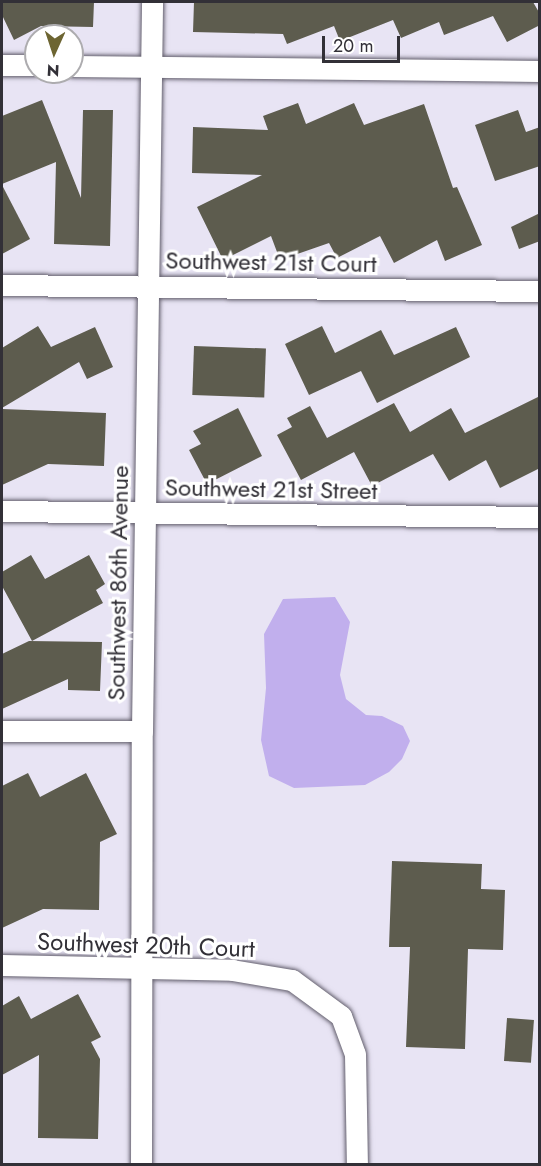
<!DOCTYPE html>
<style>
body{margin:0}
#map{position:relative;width:541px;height:1166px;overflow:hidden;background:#e8e4f4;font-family:Jost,sans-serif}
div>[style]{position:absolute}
.water>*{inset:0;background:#c1afed}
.building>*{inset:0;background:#5d5c4e;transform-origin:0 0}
.roads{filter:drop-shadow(0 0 2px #635f6d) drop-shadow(0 0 2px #635f6d)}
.minor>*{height:21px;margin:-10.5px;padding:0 10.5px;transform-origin:10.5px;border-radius:10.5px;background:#fff}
span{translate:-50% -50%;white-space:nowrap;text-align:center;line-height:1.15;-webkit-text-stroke:6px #fff;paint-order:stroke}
.street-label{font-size:24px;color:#323037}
.frame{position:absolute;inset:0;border:3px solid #323037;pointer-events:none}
.north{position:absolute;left:24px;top:24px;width:60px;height:60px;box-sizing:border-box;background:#fff;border:2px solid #adacaf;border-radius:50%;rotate:183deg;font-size:16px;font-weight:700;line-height:24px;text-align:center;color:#323037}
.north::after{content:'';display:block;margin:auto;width:21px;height:27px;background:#6d6532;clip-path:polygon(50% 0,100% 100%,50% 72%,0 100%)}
.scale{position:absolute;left:322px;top:36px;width:78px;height:27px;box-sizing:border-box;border:3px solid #323037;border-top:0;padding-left:8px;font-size:18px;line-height:21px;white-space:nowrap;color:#323037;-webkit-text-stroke:4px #fff;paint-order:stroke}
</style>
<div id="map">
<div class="water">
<div style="clip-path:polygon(335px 597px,350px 622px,340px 675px,346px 699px,366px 715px,382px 716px,403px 726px,410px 741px,402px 759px,389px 772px,365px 785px,294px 788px,269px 776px,261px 740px,266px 688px,264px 634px,283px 599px)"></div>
</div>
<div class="building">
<div style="clip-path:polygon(2px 2px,94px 2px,93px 27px,41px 26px,14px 40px,2px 15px)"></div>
<div style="clip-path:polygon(194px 2px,533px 2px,540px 14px,540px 25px,507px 42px,493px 16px,444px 35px,439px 22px,401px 38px,393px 20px,340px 41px,334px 26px,287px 44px,283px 34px,193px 32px)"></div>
<div style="clip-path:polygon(42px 100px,81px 198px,83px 110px,113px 110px,110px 246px,54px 244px,56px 162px,2px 184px,2px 116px)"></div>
<div style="clip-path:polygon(298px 103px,306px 124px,354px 103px,364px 125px,424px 104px,453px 188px,457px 187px,482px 245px,445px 261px,437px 240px,394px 263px,380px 236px,337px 258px,329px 243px,280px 260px,271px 236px,223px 260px,197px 207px,262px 175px,192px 173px,193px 127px,268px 130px,263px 116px)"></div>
<div style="clip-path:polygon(518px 110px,526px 132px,540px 127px,540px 166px,495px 181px,475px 125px)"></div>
<div style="clip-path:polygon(2px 185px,30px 239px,2px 254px)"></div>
<div style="clip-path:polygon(540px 213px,540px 241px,519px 249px,511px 227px)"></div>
<div style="clip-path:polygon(38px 326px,51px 347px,95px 327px,113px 367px,87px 379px,79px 362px,2px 408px,2px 348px)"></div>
<div style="clip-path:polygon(322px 326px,335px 353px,381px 330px,394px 355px,456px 327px,470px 357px,377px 403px,361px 371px,309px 395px,285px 344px)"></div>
<div style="left:194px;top:346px;width:72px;height:49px;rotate:2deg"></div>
<div style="clip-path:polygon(540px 396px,540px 468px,500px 488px,486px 460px,449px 481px,433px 454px,372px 486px,354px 452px,301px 480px,277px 435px,292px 427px,287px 418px,310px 406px,327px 438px,394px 403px,410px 432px,451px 408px,465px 433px)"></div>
<div style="clip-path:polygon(238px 408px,262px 456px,207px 484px,189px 450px,201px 444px,193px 431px)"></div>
<div style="clip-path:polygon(2px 409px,106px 413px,104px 466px,48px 464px,2px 485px)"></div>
<div style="clip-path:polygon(31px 555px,45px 579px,89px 555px,105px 584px,96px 590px,103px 603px,32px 641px,2px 586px,2px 572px)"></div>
<div style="clip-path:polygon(29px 641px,102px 642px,100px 691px,68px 690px,68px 679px,2px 709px,2px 654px)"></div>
<div style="clip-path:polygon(28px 773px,40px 797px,86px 773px,117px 834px,100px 842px,99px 910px,43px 909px,2px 928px,2px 786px)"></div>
<div style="clip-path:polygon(392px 861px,482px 864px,481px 889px,505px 890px,503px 950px,468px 949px,465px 1049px,406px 1047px,410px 947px,389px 947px)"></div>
<div style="clip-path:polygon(78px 994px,101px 1037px,91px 1042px,100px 1059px,98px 1139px,38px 1138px,39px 1055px,2px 1075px,2px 1006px,19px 996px,31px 1019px)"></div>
<div style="left:507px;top:1018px;width:27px;height:43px;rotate:4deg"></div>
</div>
<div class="roads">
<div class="minor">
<div style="left:2px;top:65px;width:34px"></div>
<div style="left:72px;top:66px;width:468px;rotate:0.6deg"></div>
<div style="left:2px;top:285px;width:538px;rotate:0.64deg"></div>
<div style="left:2px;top:511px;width:538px;rotate:0.64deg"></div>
<div style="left:2px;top:731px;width:140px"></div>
<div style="left:2px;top:965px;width:230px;rotate:1.2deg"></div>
<div style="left:232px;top:970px;width:61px;rotate:9.5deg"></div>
<div style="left:292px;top:980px;width:61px;rotate:36.3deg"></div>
<div style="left:341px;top:1016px;width:40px;rotate:69.8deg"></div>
<div style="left:355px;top:1054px;width:110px;rotate:89deg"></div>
<div style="left:141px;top:1164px;width:433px;rotate:-89.9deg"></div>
<div style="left:142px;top:731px;width:729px;rotate:-89.21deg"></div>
</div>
</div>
<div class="street-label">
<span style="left:271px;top:262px;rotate:1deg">Southwest 21st Court</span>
<span style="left:271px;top:489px;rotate:1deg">Southwest 21st Street</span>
<span style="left:118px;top:583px;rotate:-89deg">Southwest 86th Avenue</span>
<span style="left:146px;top:945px;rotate:2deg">Southwest 20th Court</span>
</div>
<div class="frame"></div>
<div class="north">N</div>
<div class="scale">20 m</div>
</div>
